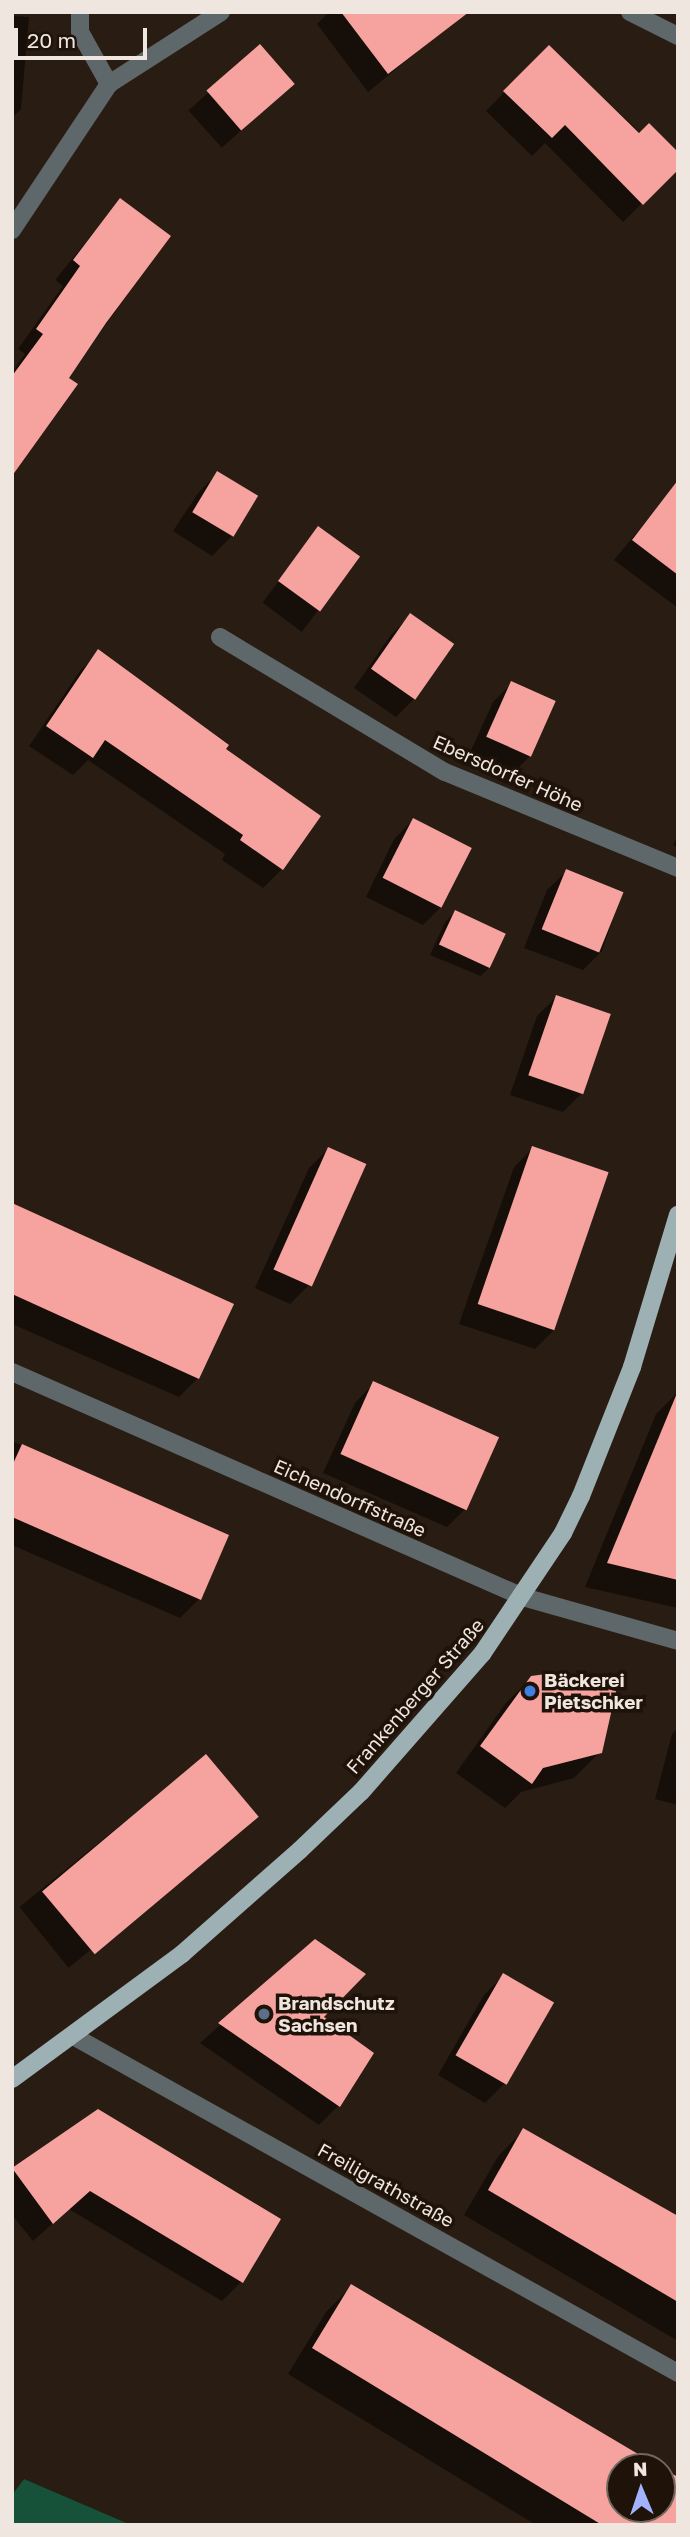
<!DOCTYPE html>
<meta charset="utf-8">
<style>
body{margin:0}
#map{position:relative;width:690px;height:2537px;overflow:hidden;background:#291c12;font-family:"Golos Text",sans-serif}
div>[style]{position:absolute}
.green>*{inset:0;background:#16513a}
.shadow>*{inset:0;background:#0007;transform-origin:0 0}
.building>*{inset:0;background:#f6a39f;transform-origin:0 0}
.minor>*{height:18px;margin:-9px;padding:0 9px;transform-origin:9px;border-radius:9px;background:#5e6769}
.major>*{height:18px;margin:-9px;padding:0 9px;transform-origin:9px;border-radius:9px;background:#9db1b5}
.dots>*{width:19px;height:19px;translate:-50% -50%;box-sizing:border-box;border:4px solid #1f1209;border-radius:50%}
span{translate:-50% -50%;white-space:nowrap;text-align:center;line-height:1.15;-webkit-text-stroke:7px #1f1209;paint-order:stroke}
.street-label{font-size:19px;color:#efe6df}
.poi-label{font-size:19px;color:#efe6df;font-weight:700}
.left{translate:0 -50%;text-align:left}
.frame{position:absolute;inset:0;border:14px solid #efe6df;pointer-events:none}
.north{position:absolute;left:606px;top:2453px;width:70px;height:70px;box-sizing:border-box;background:#1f1209;border:2px solid #72675f;border-radius:50%;rotate:358deg;font-size:19px;font-weight:700;line-height:28px;text-align:center;color:#efe6df}
.north::after{content:'';display:block;margin:auto;width:24px;height:32px;background:#a3b2fd;clip-path:polygon(50% 0,100% 100%,50% 72%,0 100%)}
.scale{position:absolute;left:14px;top:28px;width:133px;height:32px;box-sizing:border-box;border:4px solid #efe6df;border-top:0;padding-left:9px;font-size:21px;line-height:24px;white-space:nowrap;color:#efe6df;-webkit-text-stroke:5px #1f1209;paint-order:stroke}
</style>
<div id="map">
<div class="green">
<div style="clip-path:polygon(24px 2479px,131px 2525px,12px 2525px,12px 2495px)"></div>
</div>
<div class="shadow">
<div style="clip-path:polygon(329px 12px,434px 12px,446px 28px,368px 92px,317px 24px)"></div>
<div style="clip-path:polygon(12px 16px,29px 17px,21px 109px,12px 118px)"></div>
<div style="left:259px;top:47px;width:50px;height:95px;rotate:48deg"></div>
<div style="clip-path:polygon(549px 47px,678px 168px,623px 222px,545px 143px,532px 156px,486px 111px)"></div>
<div style="clip-path:polygon(120px 200px,169px 236px,67px 379px,12px 467px,12px 372px,25px 354px,18px 349px,63px 286px,55px 280px)"></div>
<div style="clip-path:polygon(218px 473px,256px 497px,231px 537px,212px 556px,173px 531px,199px 492px)"></div>
<div style="clip-path:polygon(671px 491px,678px 496px,678px 608px,614px 560px)"></div>
<div style="left:318px;top:529px;width:49px;height:92px;rotate:37deg"></div>
<div style="clip-path:polygon(410px 616px,415px 698px,396px 717px,354px 688px,391px 635px)"></div>
<div style="clip-path:polygon(99px 652px,223px 750px,282px 869px,263px 888px,222px 860px,225px 854px,88px 760px,73px 775px,29px 746px,80px 671px)"></div>
<div style="clip-path:polygon(512px 683px,529px 757px,510px 776px,468px 757px,493px 702px)"></div>
<div style="clip-path:polygon(413px 820px,442px 906px,423px 925px,366px 897px,394px 839px)"></div>
<div style="clip-path:polygon(678px 835px,678px 848px,673px 845px)"></div>
<div style="clip-path:polygon(567px 871px,622px 893px,602px 951px,583px 970px,524px 948px,547px 890px)"></div>
<div style="clip-path:polygon(455px 912px,491px 966px,481px 976px,430px 955px,445px 922px)"></div>
<div style="clip-path:polygon(556px 997px,582px 1093px,563px 1112px,510px 1095px,537px 1016px)"></div>
<div style="clip-path:polygon(533px 1148px,607px 1173px,554px 1330px,535px 1349px,459px 1324px,514px 1167px)"></div>
<div style="clip-path:polygon(328px 1149px,309px 1285px,290px 1304px,255px 1288px,309px 1168px)"></div>
<div style="clip-path:polygon(12px 1207px,198px 1378px,179px 1397px,12px 1324px)"></div>
<div style="clip-path:polygon(374px 1383px,466px 1508px,447px 1527px,323px 1473px,355px 1403px)"></div>
<div style="clip-path:polygon(678px 1392px,678px 1608px,585px 1587px,656px 1414px)"></div>
<div style="clip-path:polygon(12px 1441px,227px 1536px,199px 1599px,180px 1618px,12px 1545px)"></div>
<div style="clip-path:polygon(532px 1677px,600px 1752px,574px 1778px,521px 1792px,505px 1808px,456px 1773px,506px 1703px)"></div>
<div style="clip-path:polygon(678px 1728px,678px 1805px,655px 1799px,672px 1734px)"></div>
<div style="left:206px;top:1756px;width:78px;height:240px;rotate:51deg"></div>
<div style="clip-path:polygon(315px 1941px,321px 2018px,372px 2054px,338px 2106px,319px 2125px,200px 2043px)"></div>
<div style="clip-path:polygon(503px 1976px,504px 2084px,485px 2103px,438px 2075px,484px 1995px)"></div>
<div style="clip-path:polygon(98px 2111px,241px 2282px,222px 2301px,69px 2209px,33px 2241px,12px 2215px,12px 2170px)"></div>
<div style="clip-path:polygon(524px 2130px,678px 2218px,678px 2341px,464px 2215px,499px 2155px)"></div>
<div style="clip-path:polygon(351px 2287px,656px 2467px,620px 2467px,620px 2509px,662px 2509px,662px 2470px,678px 2525px,536px 2525px,288px 2374px,326px 2312px)"></div>
</div>
<div class="building">
<div style="clip-path:polygon(341px 12px,469px 12px,388px 74px)"></div>
<div style="left:260px;top:44px;width:53px;height:71px;rotate:49deg"></div>
<div style="clip-path:polygon(549px 45px,639px 133px,649px 123px,678px 152px,678px 170px,643px 205px,565px 125px,552px 138px,503px 91px)"></div>
<div style="clip-path:polygon(120px 198px,171px 236px,106px 323px,69px 378px,78px 384px,12px 476px,12px 376px,43px 334px,36px 329px,80px 266px,73px 260px)"></div>
<div style="left:217px;top:471px;width:48px;height:48px;rotate:31deg"></div>
<div style="clip-path:polygon(678px 480px,678px 575px,632px 540px)"></div>
<div style="left:318px;top:526px;width:52px;height:68px;rotate:36deg"></div>
<div style="left:410px;top:613px;width:54px;height:68px;rotate:35deg"></div>
<div style="clip-path:polygon(98px 649px,229px 745px,226px 749px,321px 816px,283px 870px,240px 840px,243px 835px,105px 740px,93px 758px,46px 726px)"></div>
<div style="left:511px;top:681px;width:49px;height:61px;rotate:24deg"></div>
<div style="left:413px;top:818px;width:66px;height:67px;rotate:27deg"></div>
<div style="left:566px;top:869px;width:62px;height:65px;rotate:22deg"></div>
<div style="left:455px;top:910px;width:56px;height:38px;rotate:25deg"></div>
<div style="left:556px;top:995px;width:58px;height:85px;rotate:19deg"></div>
<div style="left:532px;top:1146px;width:81px;height:167px;rotate:19deg"></div>
<div style="left:328px;top:1147px;width:42px;height:134px;rotate:24deg"></div>
<div style="clip-path:polygon(12px 1203px,234px 1304px,199px 1379px,12px 1294px)"></div>
<div style="left:373px;top:1381px;width:138px;height:80px;rotate:24deg"></div>
<div style="clip-path:polygon(677px 1393px,678px 1394px,678px 1580px,607px 1563px)"></div>
<div style="clip-path:polygon(22px 1444px,229px 1535px,201px 1600px,12px 1517px,12px 1466px)"></div>
<div style="clip-path:polygon(546px 1674px,616px 1691px,602px 1753px,543px 1768px,532px 1784px,480px 1746px,531px 1676px)"></div>
<div style="left:206px;top:1754px;width:82px;height:214px;rotate:50deg"></div>
<div style="clip-path:polygon(315px 1939px,366px 1974px,324px 2017px,374px 2053px,340px 2107px,218px 2023px)"></div>
<div style="left:503px;top:1973px;width:59px;height:95px;rotate:30deg"></div>
<div style="clip-path:polygon(98px 2109px,281px 2219px,243px 2283px,90px 2191px,53px 2224px,12px 2168px)"></div>
<div style="clip-path:polygon(523px 2128px,678px 2216px,678px 2302px,488px 2190px)"></div>
<div style="clip-path:polygon(351px 2284px,660px 2467px,620px 2467px,620px 2509px,662px 2509px,662px 2468px,678px 2477px,678px 2525px,602px 2525px,312px 2348px)"></div>
</div>
<div class="minor">
<div style="left:80px;top:12px;width:20px;rotate:90deg"></div>
<div style="left:80px;top:32px;width:60px;rotate:60.9deg"></div>
<div style="left:630px;top:12px;width:54px;rotate:26.6deg"></div>
<div style="left:12px;top:230px;width:175px;rotate:-56.4deg"></div>
<div style="left:109px;top:84px;width:133px;rotate:-32.7deg"></div>
<div style="left:220px;top:637px;width:262px;rotate:31deg"></div>
<div style="left:445px;top:772px;width:252px;rotate:22.4deg"></div>
<div style="left:12px;top:1372px;width:558px;rotate:23.76deg"></div>
<div style="left:523px;top:1597px;width:161px;rotate:15.8deg"></div>
<div style="left:73px;top:2036px;width:693px;rotate:29.12deg"></div>
</div>
<div class="major">
<div style="left:12px;top:2079px;width:211px;rotate:-36.3deg"></div>
<div style="left:182px;top:1954px;width:157px;rotate:-41.4deg"></div>
<div style="left:300px;top:1850px;width:84px;rotate:-43.6deg"></div>
<div style="left:361px;top:1792px;width:184px;rotate:-48.8deg"></div>
<div style="left:482px;top:1654px;width:146px;rotate:-56.2deg"></div>
<div style="left:563px;top:1533px;width:41px;rotate:-64.1deg"></div>
<div style="left:581px;top:1496px;width:139px;rotate:-68.4deg"></div>
<div style="left:632px;top:1367px;width:159px;rotate:-73.2deg"></div>
</div>
<div class="dots">
<div style="left:530px;top:1691px;background:#3f7fe0"></div>
<div style="left:264px;top:2014px;background:#5c6f8a"></div>
</div>
<div class="street-label">
<span style="left:508px;top:773px;rotate:24deg">Ebersdorfer Höhe</span>
<span style="left:350px;top:1498px;rotate:24deg">Eichendorffstraße</span>
<span style="left:415px;top:1696px;rotate:-49deg">Frankenberger Straße</span>
<span style="left:386px;top:2185px;rotate:29deg">Freiligrathstraße</span>
</div>
<div class="poi-label">
<span class="left" style="left:544px;top:1691px">Bäckerei<br>Pietschker</span>
<span class="left" style="left:278px;top:2014px">Brandschutz<br>Sachsen</span>
</div>
<div class="frame"></div>
<div class="north">N</div>
<div class="scale">20 m</div>
</div>
